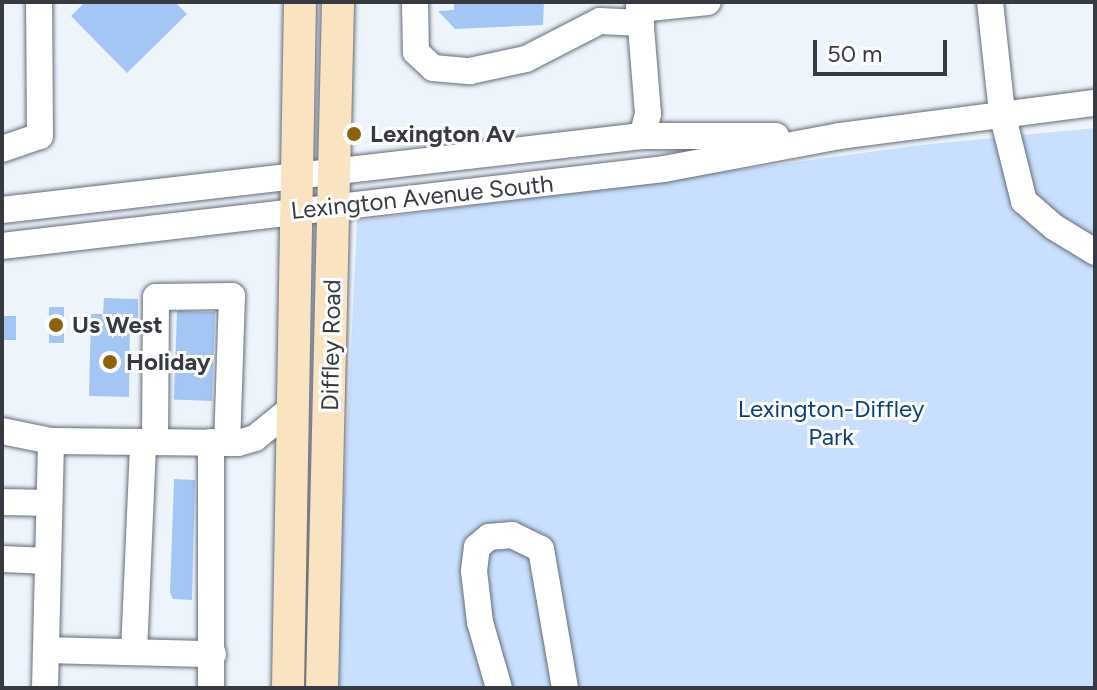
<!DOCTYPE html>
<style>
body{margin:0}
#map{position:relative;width:1097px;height:690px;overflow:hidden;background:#edf4fc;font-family:Figtree,sans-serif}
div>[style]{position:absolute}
.green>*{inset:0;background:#c9dffe}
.building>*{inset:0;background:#a4c6f4;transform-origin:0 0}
.roads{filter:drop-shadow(0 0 2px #646d79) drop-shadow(0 0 2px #646d79)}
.minor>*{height:26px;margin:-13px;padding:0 13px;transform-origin:13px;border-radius:13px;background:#fff}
.major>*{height:32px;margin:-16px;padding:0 16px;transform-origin:16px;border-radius:16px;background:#fae3c0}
.dots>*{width:22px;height:22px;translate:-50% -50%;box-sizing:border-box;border:4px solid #fff;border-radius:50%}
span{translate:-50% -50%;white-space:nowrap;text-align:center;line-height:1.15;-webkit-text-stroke:6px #fff;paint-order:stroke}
.poi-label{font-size:24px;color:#373b41;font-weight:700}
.left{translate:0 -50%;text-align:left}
.street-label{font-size:24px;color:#373b41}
.park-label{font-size:24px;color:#084182}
.frame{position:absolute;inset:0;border:4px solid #373b41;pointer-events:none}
.scale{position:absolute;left:813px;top:40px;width:134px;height:36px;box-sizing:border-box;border:4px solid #373b41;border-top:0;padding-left:10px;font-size:24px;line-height:28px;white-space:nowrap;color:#373b41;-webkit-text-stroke:6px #fff;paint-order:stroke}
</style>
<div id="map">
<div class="green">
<div style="clip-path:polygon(1095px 128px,1095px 688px,335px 688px,357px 221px,922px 145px)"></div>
</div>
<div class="building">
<div style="clip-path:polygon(85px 2px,175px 2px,187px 14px,127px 73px,71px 16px)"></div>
<div style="clip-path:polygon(454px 2px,544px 2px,543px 25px,455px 29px,438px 11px,454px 10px)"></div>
<div style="clip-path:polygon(104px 298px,138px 299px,138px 327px,130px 327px,129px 397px,89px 396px,91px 314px,103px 314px)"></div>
<div style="left:49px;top:307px;width:15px;height:36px"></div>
<div style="left:215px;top:312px;width:89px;height:38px;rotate:92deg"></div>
<div style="left:2px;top:316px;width:14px;height:24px"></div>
<div style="clip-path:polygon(174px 479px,195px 480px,192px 600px,173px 599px,170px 593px)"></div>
</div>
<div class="roads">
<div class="minor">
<div style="left:415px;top:2px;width:50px;rotate:88.9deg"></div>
<div style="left:416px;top:52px;width:23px;rotate:43deg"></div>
<div style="left:433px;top:68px;width:37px;rotate:5deg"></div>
<div style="left:470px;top:71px;width:57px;rotate:-12.1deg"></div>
<div style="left:526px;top:59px;width:83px;rotate:-27.2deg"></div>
<div style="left:600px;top:21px;width:41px;rotate:2.8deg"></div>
<div style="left:639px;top:2px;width:112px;rotate:85.4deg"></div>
<div style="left:648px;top:114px;width:23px;rotate:105deg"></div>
<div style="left:990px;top:2px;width:112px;rotate:83.8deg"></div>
<div style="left:1002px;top:113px;width:91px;rotate:76deg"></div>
<div style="left:1024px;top:201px;width:40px;rotate:41deg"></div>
<div style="left:1054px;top:227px;width:48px;rotate:31.4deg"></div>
<div style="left:639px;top:9px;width:69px;rotate:-5.8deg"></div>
<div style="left:2px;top:149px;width:40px;rotate:-18.9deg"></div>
<div style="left:40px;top:136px;width:134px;rotate:-90.4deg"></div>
<div style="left:2px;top:210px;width:644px;rotate:-6.6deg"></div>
<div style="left:642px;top:136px;width:134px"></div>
<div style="left:2px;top:246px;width:666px;rotate:-6.63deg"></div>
<div style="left:664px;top:169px;width:179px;rotate:-10.6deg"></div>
<div style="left:840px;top:136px;width:257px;rotate:-7.4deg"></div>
<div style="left:2px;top:431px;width:50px;rotate:11.5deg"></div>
<div style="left:51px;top:441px;width:187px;rotate:0.6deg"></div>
<div style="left:238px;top:443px;width:18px;rotate:-16deg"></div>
<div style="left:255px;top:438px;width:46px;rotate:-38.9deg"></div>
<div style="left:155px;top:442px;width:145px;rotate:-89.6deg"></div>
<div style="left:156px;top:297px;width:76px;rotate:-0.8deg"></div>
<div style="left:232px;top:296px;width:147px;rotate:91.9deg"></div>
<div style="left:2px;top:502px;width:47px;rotate:1.2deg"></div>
<div style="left:2px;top:559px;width:46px;rotate:2.5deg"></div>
<div style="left:46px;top:650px;width:167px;rotate:1.4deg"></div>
<div style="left:134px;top:652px;width:210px;rotate:-87.5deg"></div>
<div style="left:45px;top:688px;width:247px;rotate:-88.6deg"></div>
<div style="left:211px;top:688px;width:246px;rotate:-90deg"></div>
<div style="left:499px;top:688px;width:69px;rotate:-106.1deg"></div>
<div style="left:480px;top:622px;width:51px;rotate:-96.7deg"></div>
<div style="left:474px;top:571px;width:24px;rotate:-83deg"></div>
<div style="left:477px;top:547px;width:16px;rotate:-40deg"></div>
<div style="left:489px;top:537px;width:23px;rotate:-5deg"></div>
<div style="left:512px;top:535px;width:32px;rotate:26deg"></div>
<div style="left:541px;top:549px;width:141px;rotate:80.2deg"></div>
</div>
<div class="major">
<div style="left:288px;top:688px;width:686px;rotate:-89deg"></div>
<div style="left:322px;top:688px;width:686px;rotate:-88.66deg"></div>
</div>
</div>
<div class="dots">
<div style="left:354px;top:134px;background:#8e6208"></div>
<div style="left:56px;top:325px;background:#8e6208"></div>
<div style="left:110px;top:362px;background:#8e6208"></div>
</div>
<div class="poi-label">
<span class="left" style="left:370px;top:134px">Lexington Av</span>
<span class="left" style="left:72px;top:325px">Us West</span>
<span class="left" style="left:126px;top:362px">Holiday</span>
</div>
<div class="street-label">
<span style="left:422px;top:197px;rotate:-6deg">Lexington Avenue South</span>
<span style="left:331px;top:345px;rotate:-89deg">Diffley Road</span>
</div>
<div class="park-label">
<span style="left:831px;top:423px">Lexington-Diffley<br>Park</span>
</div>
<div class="frame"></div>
<div class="scale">50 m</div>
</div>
